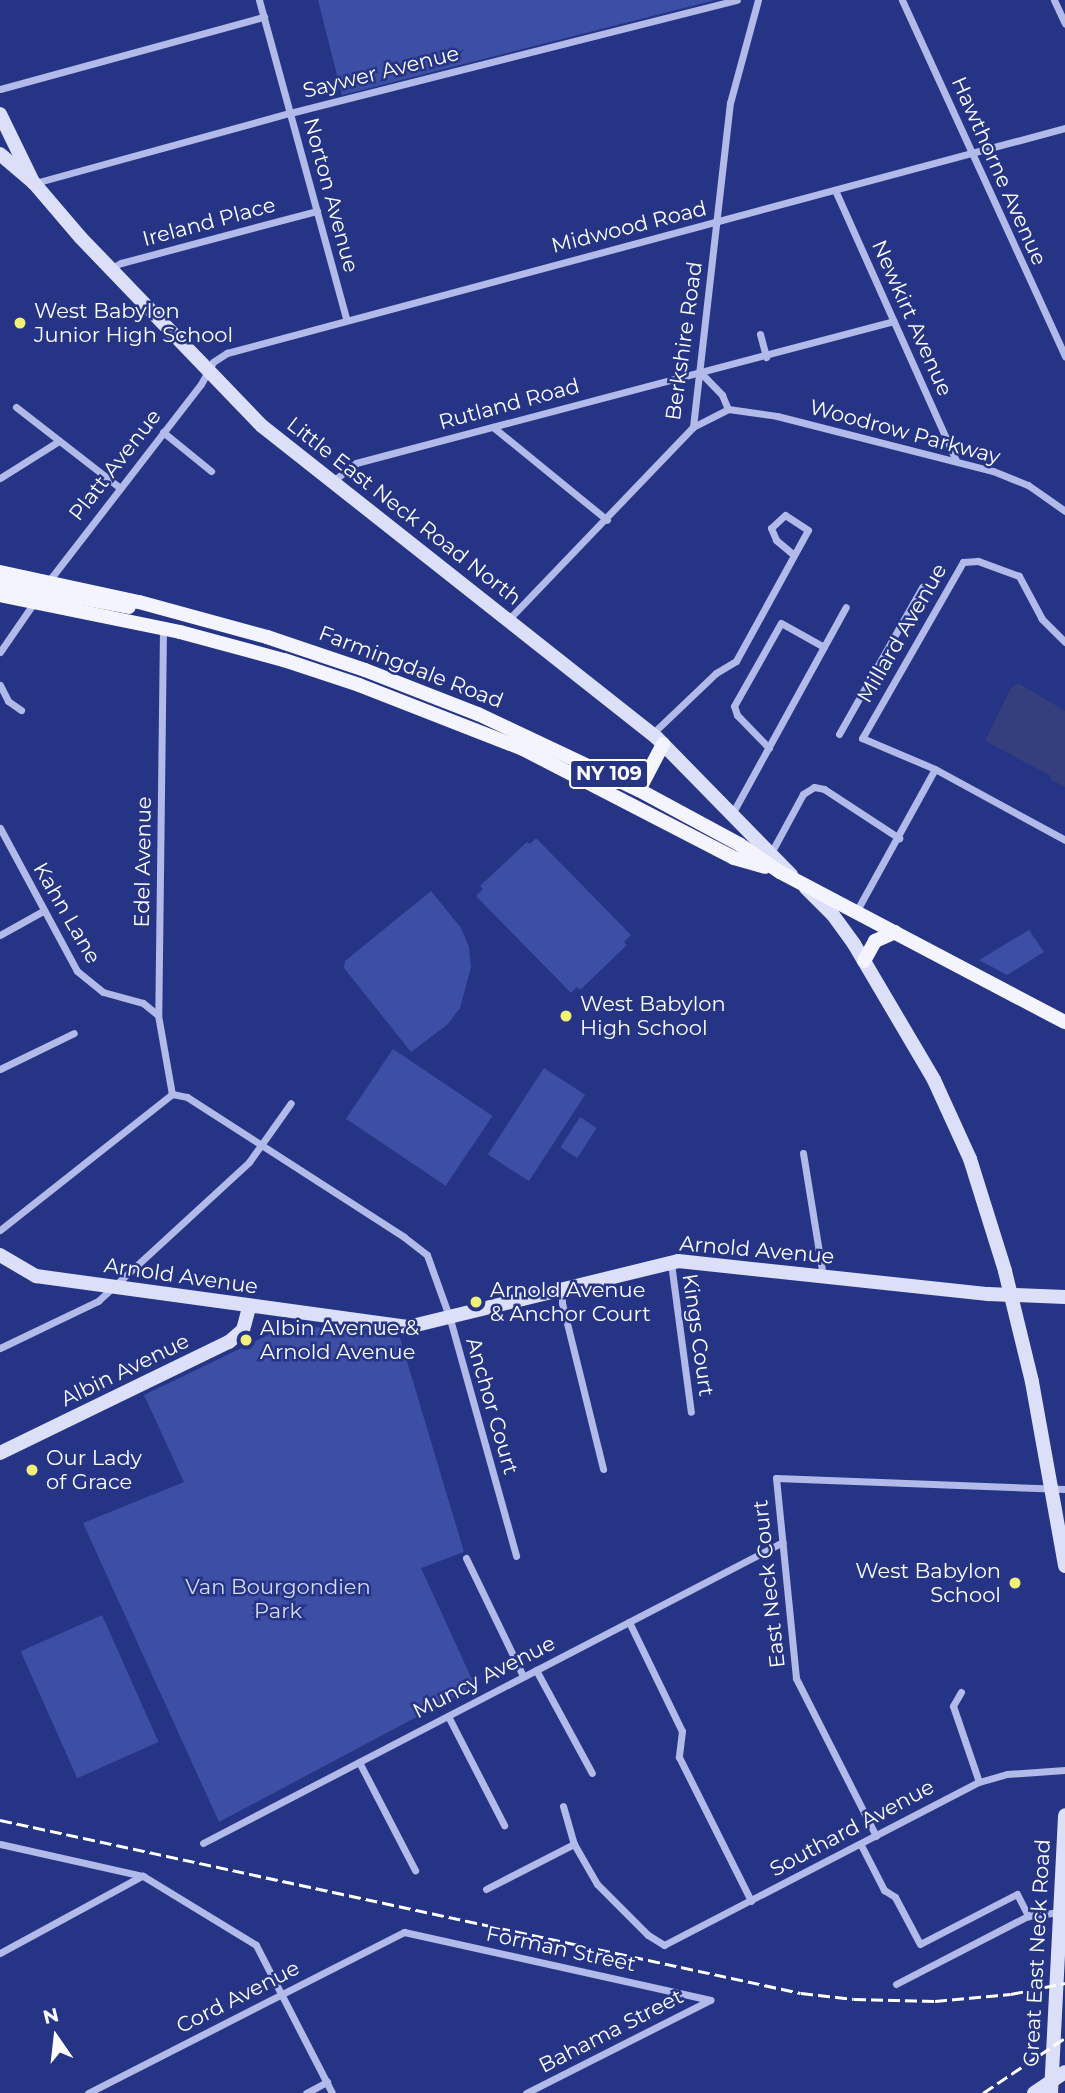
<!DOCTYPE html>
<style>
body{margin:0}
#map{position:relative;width:1065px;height:2093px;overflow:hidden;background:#263486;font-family:Montserrat,sans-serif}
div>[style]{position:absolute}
.green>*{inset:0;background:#3d4ea5;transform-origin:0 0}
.water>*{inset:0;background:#353f7d}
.street>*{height:7px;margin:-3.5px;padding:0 3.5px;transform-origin:3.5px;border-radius:3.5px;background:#b1bae8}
.secondary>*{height:14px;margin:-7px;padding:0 7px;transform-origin:7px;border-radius:7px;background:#dbdff7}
.primary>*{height:14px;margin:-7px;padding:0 7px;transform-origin:7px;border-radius:7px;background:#f3f4fe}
.rail>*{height:2.5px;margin-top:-1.25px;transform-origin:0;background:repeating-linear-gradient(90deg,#fff 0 12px,transparent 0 17px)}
.dots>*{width:19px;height:19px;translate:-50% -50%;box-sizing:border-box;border:4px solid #263486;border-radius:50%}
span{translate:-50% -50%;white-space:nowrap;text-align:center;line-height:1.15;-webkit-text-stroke:5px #263486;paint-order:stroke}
.shield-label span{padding:2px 5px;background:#263486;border:2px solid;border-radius:5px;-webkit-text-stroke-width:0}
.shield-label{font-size:19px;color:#fff;font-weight:700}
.street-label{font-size:21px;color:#fff}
.poi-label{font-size:21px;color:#fff}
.left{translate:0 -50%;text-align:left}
.right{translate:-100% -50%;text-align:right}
.park-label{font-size:21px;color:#d5daf6}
.north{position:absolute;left:21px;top:2002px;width:70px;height:70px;-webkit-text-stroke:5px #263486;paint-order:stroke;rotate:346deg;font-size:19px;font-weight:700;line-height:28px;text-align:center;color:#fff}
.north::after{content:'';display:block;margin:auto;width:24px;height:32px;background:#fff;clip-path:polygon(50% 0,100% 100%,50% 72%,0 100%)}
</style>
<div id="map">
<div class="green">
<div style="clip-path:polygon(318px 0,715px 0,342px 95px)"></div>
<div style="clip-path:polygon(536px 838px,631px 935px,624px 942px,627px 945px,580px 990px,577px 987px,571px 993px,476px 896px,483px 889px,480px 886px,527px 842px,530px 844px)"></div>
<div style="clip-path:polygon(431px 891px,461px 928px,469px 947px,471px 967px,460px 1008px,448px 1024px,411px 1052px,344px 968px,345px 961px)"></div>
<div style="clip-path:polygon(1029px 930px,1044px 952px,1007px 975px,979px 960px)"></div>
<div style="left:393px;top:1049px;width:120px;height:84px;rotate:34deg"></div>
<div style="left:544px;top:1068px;width:49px;height:103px;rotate:33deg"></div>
<div style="left:580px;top:1117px;width:20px;height:36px;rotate:33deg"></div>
<div style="clip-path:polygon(291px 1324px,400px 1338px,464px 1552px,421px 1568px,475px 1686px,219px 1822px,83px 1523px,184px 1482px,144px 1395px)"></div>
<div style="left:102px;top:1615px;width:139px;height:89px;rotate:66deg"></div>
</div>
<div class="water">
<div style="clip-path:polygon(1018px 683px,1065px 711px,1065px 787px,1050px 779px,1051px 776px,985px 741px,1011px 688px)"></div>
</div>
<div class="street">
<div style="left:259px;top:0;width:331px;rotate:74.7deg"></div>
<div style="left:902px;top:0;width:392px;rotate:65.4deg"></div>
<div style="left:1054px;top:0;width:26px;rotate:65deg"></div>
<div style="left:0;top:89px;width:274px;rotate:-15.3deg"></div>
<div style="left:35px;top:183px;width:264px;rotate:-15.4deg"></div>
<div style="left:290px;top:113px;width:461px;rotate:-14.2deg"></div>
<div style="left:835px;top:190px;width:297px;rotate:65.9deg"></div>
<div style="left:111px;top:268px;width:11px;rotate:-27deg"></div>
<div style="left:121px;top:263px;width:203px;rotate:-14.9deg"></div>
<div style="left:760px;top:334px;width:24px;rotate:75deg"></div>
<div style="left:700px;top:372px;width:32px;rotate:46deg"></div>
<div style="left:722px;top:395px;width:15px;rotate:67deg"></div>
<div style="left:16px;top:407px;width:132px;rotate:37.9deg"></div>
<div style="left:493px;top:427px;width:147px;rotate:39.2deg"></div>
<div style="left:693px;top:427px;width:39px;rotate:-27deg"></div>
<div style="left:728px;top:409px;width:49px;rotate:8.1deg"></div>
<div style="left:777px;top:416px;width:223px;rotate:14.3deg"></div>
<div style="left:993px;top:471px;width:38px;rotate:22deg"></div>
<div style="left:1028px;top:485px;width:45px;rotate:35.1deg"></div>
<div style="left:163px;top:432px;width:62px;rotate:39.1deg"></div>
<div style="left:0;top:478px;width:70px;rotate:-32.1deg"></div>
<div style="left:333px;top:481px;width:29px;rotate:-38deg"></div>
<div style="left:356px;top:463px;width:556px;rotate:-14.79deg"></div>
<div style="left:48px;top:582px;width:250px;rotate:-52.3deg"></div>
<div style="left:201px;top:384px;width:25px;rotate:-61deg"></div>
<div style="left:213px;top:362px;width:17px;rotate:-33deg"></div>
<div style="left:227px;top:353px;width:868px;rotate:-15.03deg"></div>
<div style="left:508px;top:620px;width:267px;rotate:-46.2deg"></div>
<div style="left:693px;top:427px;width:326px;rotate:-83.5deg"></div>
<div style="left:730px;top:103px;width:107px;rotate:-74.8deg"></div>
<div style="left:163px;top:629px;width:386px;rotate:90.7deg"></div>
<div style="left:158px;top:1015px;width:80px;rotate:80deg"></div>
<div style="left:1065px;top:642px;width:33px;rotate:-135deg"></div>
<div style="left:1042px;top:619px;width:49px;rotate:-118.1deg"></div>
<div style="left:1019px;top:576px;width:44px;rotate:-159.9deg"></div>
<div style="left:978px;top:561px;width:15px;rotate:176deg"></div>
<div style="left:963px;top:562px;width:203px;rotate:119.8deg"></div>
<div style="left:862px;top:738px;width:79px;rotate:23deg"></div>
<div style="left:935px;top:769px;width:148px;rotate:28.6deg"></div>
<div style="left:0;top:652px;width:62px;rotate:-55.5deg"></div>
<div style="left:0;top:685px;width:18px;rotate:63deg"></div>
<div style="left:8px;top:701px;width:16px;rotate:35deg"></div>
<div style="left:652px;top:734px;width:88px;rotate:-43.6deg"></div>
<div style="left:716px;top:673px;width:23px;rotate:-31deg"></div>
<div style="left:736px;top:661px;width:149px;rotate:-61.2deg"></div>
<div style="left:808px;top:530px;width:27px;rotate:-147deg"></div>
<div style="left:785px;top:515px;width:19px;rotate:137deg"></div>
<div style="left:771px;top:528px;width:13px;rotate:67deg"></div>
<div style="left:776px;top:540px;width:23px;rotate:40deg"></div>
<div style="left:839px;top:734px;width:169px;rotate:-60.5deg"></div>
<div style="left:769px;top:748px;width:46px;rotate:-134.1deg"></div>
<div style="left:737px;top:715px;width:9px;rotate:-108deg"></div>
<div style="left:734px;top:706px;width:95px;rotate:-60.5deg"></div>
<div style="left:781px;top:623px;width:49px;rotate:29.2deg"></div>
<div style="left:732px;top:814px;width:236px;rotate:-61.2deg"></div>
<div style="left:0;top:828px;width:162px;rotate:61.7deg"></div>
<div style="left:77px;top:971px;width:33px;rotate:39deg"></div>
<div style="left:103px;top:992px;width:41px;rotate:15.4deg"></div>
<div style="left:143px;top:1003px;width:19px;rotate:39deg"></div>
<div style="left:771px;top:853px;width:67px;rotate:-61.5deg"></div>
<div style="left:803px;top:794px;width:13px;rotate:-32deg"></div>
<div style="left:814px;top:787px;width:10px;rotate:11deg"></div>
<div style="left:824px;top:789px;width:90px;rotate:33.2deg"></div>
<div style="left:856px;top:912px;width:163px;rotate:-61.1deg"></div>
<div style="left:0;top:935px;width:49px;rotate:-29.2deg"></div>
<div style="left:0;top:1069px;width:82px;rotate:-25.9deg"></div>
<div style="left:172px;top:1094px;width:15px;rotate:11deg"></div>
<div style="left:187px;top:1097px;width:258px;rotate:32.8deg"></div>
<div style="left:404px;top:1237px;width:29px;rotate:38deg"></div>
<div style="left:427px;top:1255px;width:68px;rotate:70.2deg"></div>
<div style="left:450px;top:1319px;width:246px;rotate:74.4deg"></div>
<div style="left:803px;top:1153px;width:126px;rotate:80.8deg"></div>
<div style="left:0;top:1230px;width:219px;rotate:-38.3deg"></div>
<div style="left:671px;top:1263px;width:150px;rotate:82.4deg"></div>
<div style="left:562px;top:1288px;width:15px;rotate:90deg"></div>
<div style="left:562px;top:1303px;width:171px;rotate:76.1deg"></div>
<div style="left:0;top:1348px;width:109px;rotate:-25.6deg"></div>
<div style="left:98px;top:1301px;width:205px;rotate:-42.6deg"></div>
<div style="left:249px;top:1162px;width:72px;rotate:-54.6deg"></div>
<div style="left:466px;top:1558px;width:131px;rotate:64.2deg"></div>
<div style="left:629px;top:1622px;width:121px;rotate:64.1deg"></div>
<div style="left:682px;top:1731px;width:26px;rotate:97deg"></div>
<div style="left:679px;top:1757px;width:161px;rotate:63.4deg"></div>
<div style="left:536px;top:1670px;width:117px;rotate:61.5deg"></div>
<div style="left:961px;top:1692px;width:16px;rotate:120deg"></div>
<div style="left:953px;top:1706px;width:80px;rotate:71.1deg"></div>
<div style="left:448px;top:1716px;width:123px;rotate:62.8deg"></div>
<div style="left:359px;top:1762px;width:122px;rotate:62.6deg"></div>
<div style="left:563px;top:1806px;width:40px;rotate:74deg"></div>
<div style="left:574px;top:1844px;width:46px;rotate:60.1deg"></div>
<div style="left:597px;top:1884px;width:72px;rotate:45deg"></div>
<div style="left:648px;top:1935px;width:19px;rotate:32deg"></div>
<div style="left:664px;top:1945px;width:355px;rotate:-27.4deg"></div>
<div style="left:979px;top:1782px;width:29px;rotate:-16deg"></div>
<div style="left:1007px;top:1774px;width:58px;rotate:-3.9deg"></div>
<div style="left:876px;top:1836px;width:177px;rotate:-116.9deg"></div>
<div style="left:796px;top:1678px;width:201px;rotate:-95.7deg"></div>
<div style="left:776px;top:1478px;width:289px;rotate:2.2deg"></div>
<div style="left:203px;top:1843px;width:653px;rotate:-27.43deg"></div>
<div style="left:0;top:1844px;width:147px;rotate:12.6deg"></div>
<div style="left:143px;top:1876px;width:132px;rotate:31.4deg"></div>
<div style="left:256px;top:1945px;width:166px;rotate:62.8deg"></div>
<div style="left:861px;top:1845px;width:51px;rotate:62.9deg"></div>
<div style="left:884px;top:1890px;width:13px;rotate:32deg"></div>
<div style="left:895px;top:1897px;width:53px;rotate:62deg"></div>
<div style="left:920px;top:1944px;width:109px;rotate:-27.3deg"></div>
<div style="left:1017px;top:1894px;width:25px;rotate:63deg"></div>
<div style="left:486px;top:1889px;width:99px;rotate:-27.1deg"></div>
<div style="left:0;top:1953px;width:162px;rotate:-28.5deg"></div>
<div style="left:896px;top:1984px;width:148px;rotate:-27.3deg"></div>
<div style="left:1028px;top:1916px;width:33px;rotate:-7deg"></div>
<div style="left:88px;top:2093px;width:355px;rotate:-27deg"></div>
<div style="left:404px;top:1932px;width:314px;rotate:12.5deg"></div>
<div style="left:306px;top:2093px;width:24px;rotate:-28deg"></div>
<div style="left:526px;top:2093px;width:206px;rotate:-26.8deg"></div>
</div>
<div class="secondary">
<div style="left:0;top:114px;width:76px;rotate:64.1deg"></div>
<div style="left:0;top:154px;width:45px;rotate:40.5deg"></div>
<div style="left:34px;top:183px;width:72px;rotate:49.5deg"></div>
<div style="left:81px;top:238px;width:261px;rotate:46.1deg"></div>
<div style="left:262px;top:426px;width:503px;rotate:38.3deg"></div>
<div style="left:657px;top:738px;width:192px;rotate:45.6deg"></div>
<div style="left:806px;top:888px;width:38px;rotate:45deg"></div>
<div style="left:833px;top:915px;width:36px;rotate:54deg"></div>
<div style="left:854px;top:944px;width:158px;rotate:59.5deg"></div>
<div style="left:934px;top:1080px;width:87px;rotate:65.5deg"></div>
<div style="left:970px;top:1159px;width:117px;rotate:72.6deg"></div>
<div style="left:1005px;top:1271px;width:114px;rotate:76.3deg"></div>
<div style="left:1032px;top:1382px;width:187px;rotate:79.8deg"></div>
<div style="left:0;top:1255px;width:42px;rotate:30.3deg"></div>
<div style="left:36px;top:1276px;width:375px;rotate:7.8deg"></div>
<div style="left:408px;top:1327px;width:278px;rotate:-13.7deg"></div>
<div style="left:678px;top:1261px;width:312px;rotate:6.1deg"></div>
<div style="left:988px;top:1294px;width:77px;rotate:2.2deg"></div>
<div style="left:0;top:1453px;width:254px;rotate:-25.9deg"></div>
<div style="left:229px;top:1342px;width:18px;rotate:-41deg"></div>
<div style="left:243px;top:1330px;width:24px;rotate:-75deg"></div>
<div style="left:1034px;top:2093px;width:37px;rotate:-34deg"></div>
<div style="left:1051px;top:2093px;width:278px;rotate:-87.1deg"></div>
</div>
<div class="primary">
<div style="left:0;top:572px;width:142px;rotate:12.2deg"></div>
<div style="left:139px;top:602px;width:133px;rotate:15.3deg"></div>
<div style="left:267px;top:637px;width:103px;rotate:18.6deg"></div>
<div style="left:365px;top:670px;width:121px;rotate:21.3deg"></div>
<div style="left:478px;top:714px;width:178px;rotate:25.3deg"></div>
<div style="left:639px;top:790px;width:114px;rotate:28.4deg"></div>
<div style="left:739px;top:844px;width:50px;rotate:34.3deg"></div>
<div style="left:780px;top:872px;width:322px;rotate:27.8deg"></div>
<div style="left:0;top:583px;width:131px;rotate:10.5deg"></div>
<div style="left:0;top:595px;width:184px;rotate:11.6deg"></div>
<div style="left:180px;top:632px;width:108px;rotate:15.1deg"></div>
<div style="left:284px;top:660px;width:79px;rotate:18.4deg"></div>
<div style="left:359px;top:685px;width:176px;rotate:21.3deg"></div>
<div style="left:523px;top:749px;width:237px;rotate:27.3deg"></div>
<div style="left:734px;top:858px;width:32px;rotate:16deg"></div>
<div style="left:639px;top:790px;width:52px;rotate:-62.4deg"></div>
<div style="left:864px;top:961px;width:23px;rotate:-61deg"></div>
<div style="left:875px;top:941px;width:22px;rotate:-24deg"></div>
</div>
<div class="rail">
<div style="left:0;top:1820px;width:819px;rotate:12.19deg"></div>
<div style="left:801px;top:1993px;width:53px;rotate:6.5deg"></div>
<div style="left:854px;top:1999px;width:81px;rotate:1.4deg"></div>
<div style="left:935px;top:2001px;width:76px;rotate:-5.3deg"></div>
<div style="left:1011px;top:1994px;width:55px;rotate:-11.5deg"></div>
<div style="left:983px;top:2093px;width:99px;rotate:-33.9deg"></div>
</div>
<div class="dots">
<div style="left:20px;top:323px;background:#f1f176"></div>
<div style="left:566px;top:1016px;background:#f1f176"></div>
<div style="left:476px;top:1302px;background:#f1f176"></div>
<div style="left:246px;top:1340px;background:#f1f176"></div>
<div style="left:32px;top:1470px;background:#f1f176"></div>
<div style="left:1015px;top:1583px;background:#f1f176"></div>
</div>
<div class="shield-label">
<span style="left:609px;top:774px">NY 109</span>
</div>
<div class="street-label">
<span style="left:381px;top:72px;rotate:-14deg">Saywer Avenue</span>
<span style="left:999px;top:171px;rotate:66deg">Hawthorne Avenue</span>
<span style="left:331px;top:195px;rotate:75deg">Norton Avenue</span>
<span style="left:209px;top:222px;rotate:-15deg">Ireland Place</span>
<span style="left:629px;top:227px;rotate:-14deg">Midwood Road</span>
<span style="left:912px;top:318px;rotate:66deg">Newkirt Avenue</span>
<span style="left:684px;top:341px;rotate:-82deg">Berkshire Road</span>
<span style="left:509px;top:404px;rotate:-15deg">Rutland Road</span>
<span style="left:905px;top:432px;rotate:15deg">Woodrow Parkway</span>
<span style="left:115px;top:465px;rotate:-52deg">Platt Avenue</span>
<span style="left:404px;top:511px;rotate:38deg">Little East Neck Road North</span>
<span style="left:902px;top:633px;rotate:-60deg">Millard Avenue</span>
<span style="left:411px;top:667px;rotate:21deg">Farmingdale Road</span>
<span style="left:143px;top:862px;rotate:-89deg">Edel Avenue</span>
<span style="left:67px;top:913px;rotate:60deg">Kahn Lane</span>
<span style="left:757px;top:1250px;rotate:5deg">Arnold Avenue</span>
<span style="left:181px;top:1276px;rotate:8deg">Arnold Avenue</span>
<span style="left:698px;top:1335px;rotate:82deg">Kings Court</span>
<span style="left:125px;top:1370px;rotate:-26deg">Albin Avenue</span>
<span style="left:492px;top:1406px;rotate:74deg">Anchor Court</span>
<span style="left:769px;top:1584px;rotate:-96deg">East Neck Court</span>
<span style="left:484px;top:1677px;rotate:-27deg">Muncy Avenue</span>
<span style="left:852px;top:1828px;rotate:-28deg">Southard Avenue</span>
<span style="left:561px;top:1949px;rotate:12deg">Forman Street</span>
<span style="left:1037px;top:1953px;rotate:-87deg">Great East Neck Road</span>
<span style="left:238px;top:1997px;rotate:-27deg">Cord Avenue</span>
<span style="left:611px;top:2031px;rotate:-27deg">Bahama Street</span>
</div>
<div class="poi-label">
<span class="left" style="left:34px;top:323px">West Babylon<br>Junior High School</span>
<span class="left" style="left:580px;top:1016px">West Babylon<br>High School</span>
<span class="left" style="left:490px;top:1302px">Arnold Avenue<br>&amp; Anchor Court</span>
<span class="left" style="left:260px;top:1340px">Albin Avenue &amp;<br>Arnold Avenue</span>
<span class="left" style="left:46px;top:1470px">Our Lady<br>of Grace</span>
<span class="right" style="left:1001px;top:1583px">West Babylon<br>School</span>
</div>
<div class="park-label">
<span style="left:278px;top:1599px">Van Bourgondien<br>Park</span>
</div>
<div class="north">N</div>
</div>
